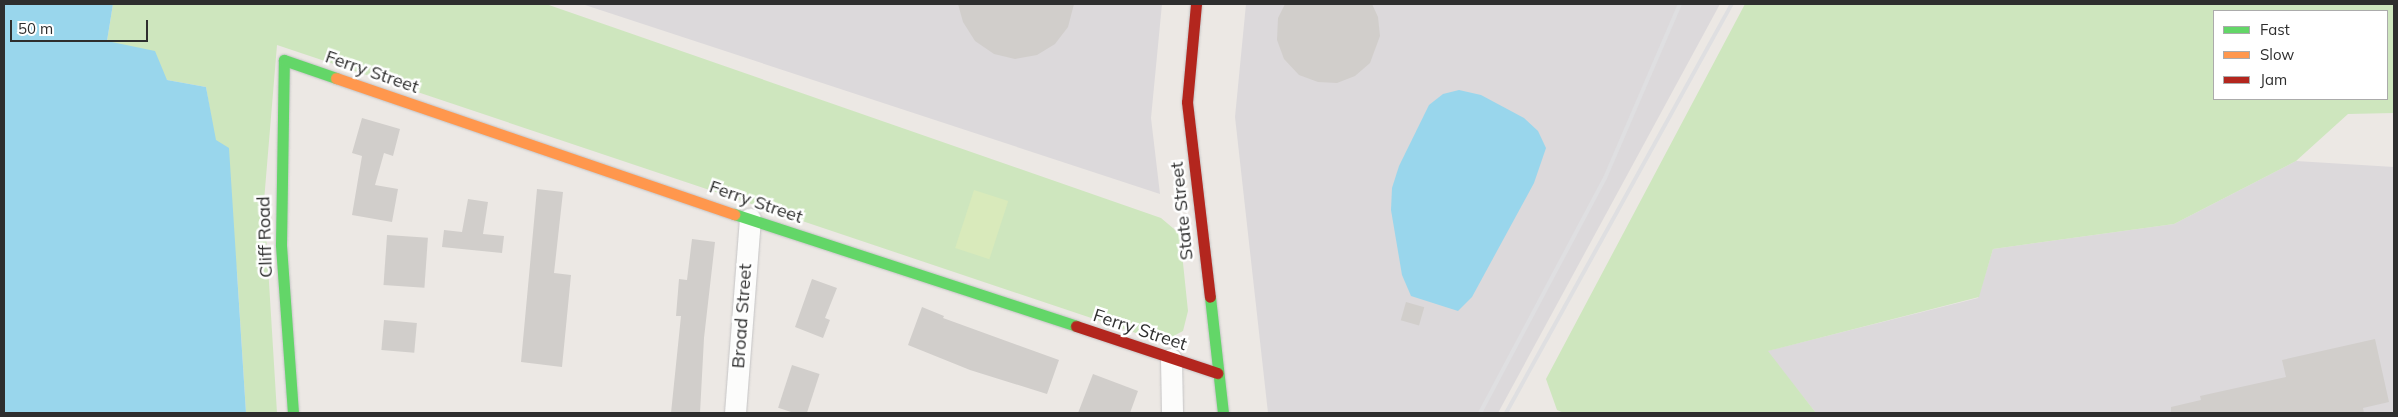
<!DOCTYPE html>
<style>
body{margin:0}
#map{position:relative;width:2398px;height:417px;overflow:hidden;background:#ece8e4;font-family:Mulish,sans-serif}
div>[style]{position:absolute}
.industrial>*{inset:0;background:#dcd9db}
.green>*{inset:0;background:#cee6be}
.pitch>*{inset:0;background:#d9eabb;transform-origin:0 0}
.water>*{inset:0;background:#99d6ec}
.building>*{inset:0;background:#d1cecb;transform-origin:0 0}
.roads{filter:drop-shadow(0 0 1px #c5c4c5) drop-shadow(0 0 1px #c5c4c5)}
.street>*{height:21px;margin:-10.5px;padding:0 10.5px;transform-origin:10.5px;border-radius:10.5px;background:#fcfcfb}
.fast>*{height:11px;margin:-5.5px;padding:0 5.5px;transform-origin:5.5px;border-radius:5.5px;background:#63d668}
.slow>*{height:11px;margin:-5.5px;padding:0 5.5px;transform-origin:5.5px;border-radius:5.5px;background:#ff974d}
.jam>*{height:11px;margin:-5.5px;padding:0 5.5px;transform-origin:5.5px;border-radius:5.5px;background:#b3261e}
.rail>*{height:4px;margin:-2px;padding:0 2px;transform-origin:2px;border-radius:2px;background:#dfdfe1}
span{translate:-50% -50%;white-space:nowrap;text-align:center;line-height:1.15;-webkit-text-stroke:5px #fff;paint-order:stroke}
.street-label{font-size:18px;color:#2e2e2e}
.frame{position:absolute;inset:0;border:5px solid #2e2e2e;pointer-events:none}
.legend{position:absolute;left:2213px;top:10px;width:175px;height:90px;box-sizing:border-box;background:#fff;border:1px solid #ababab;margin:0;padding:6px 9px;list-style:none;font-size:15px;color:#2e2e2e}
.legend li{display:flex;align-items:center;gap:10px;height:25px}
.legend b{width:25px;border:1px solid #ababab}
.scale{position:absolute;left:10px;top:20px;width:138px;height:22px;box-sizing:border-box;border:2px solid #2e2e2e;border-top:0;padding-left:6px;font-size:15px;line-height:18px;white-space:nowrap;color:#2e2e2e;-webkit-text-stroke:4px #fff;paint-order:stroke}
</style>
<div id="map">
<div class="industrial">
<div style="clip-path:polygon(582px 4px,1162px 4px,1151px 118px,1160px 194px)"></div>
<div style="clip-path:polygon(1246px 4px,1720px 4px,1498px 413px,1268px 413px,1235px 117px)"></div>
<div style="clip-path:polygon(2296px 161px,2394px 167px,2394px 413px,1816px 413px,1767px 351px,1978px 298px,1993px 249px,2174px 224px)"></div>
</div>
<div class="green">
<div style="clip-path:polygon(113px 4px,546px 4px,1161px 218px,1180px 234px,1188px 311px,1183px 331px,1164px 341px,1151px 338px,277px 45px,264px 201px,277px 413px,246px 413px,237px 272px,206px 87px,167px 80px,107px 41px)"></div>
<div style="clip-path:polygon(evenodd,1745px 4px,2394px 4px,2394px 113px,2348px 114px,2296px 161px,2174px 224px,1993px 249px,1979px 297px,1768px 351px,1816px 413px,1564px 413px,1557px 410px,1546px 379px,1745px 4px,2214px 11px,2387px 11px,2387px 99px,2214px 99px,2214px 11px)"></div>
</div>
<div class="pitch">
<div style="left:974px;top:190px;width:36px;height:61px;rotate:18deg"></div>
</div>
<div class="water">
<div style="clip-path:polygon(4px 4px,113px 4px,107px 41px,155px 51px,167px 80px,206px 87px,216px 140px,229px 148px,246px 413px,4px 413px)"></div>
<div style="clip-path:polygon(1459px 90px,1481px 95px,1524px 118px,1538px 131px,1546px 148px,1534px 183px,1472px 297px,1458px 311px,1411px 296px,1402px 275px,1391px 210px,1392px 188px,1399px 166px,1429px 105px,1443px 94px)"></div>
</div>
<div class="building">
<div style="clip-path:polygon(958px 4px,1074px 4px,1068px 27px,1055px 44px,1037px 55px,1015px 59px,994px 54px,975px 41px,963px 22px)"></div>
<div style="clip-path:polygon(1285px 4px,1372px 4px,1378px 17px,1380px 36px,1370px 63px,1355px 76px,1337px 83px,1318px 82px,1299px 75px,1284px 59px,1277px 40px,1278px 18px)"></div>
<div style="clip-path:polygon(362px 118px,400px 129px,393px 156px,384px 153px,375px 185px,398px 189px,392px 222px,352px 215px,362px 156px,352px 153px)"></div>
<div style="clip-path:polygon(537px 189px,563px 192px,554px 273px,571px 275px,562px 367px,521px 362px)"></div>
<div style="clip-path:polygon(468px 199px,488px 202px,483px 234px,504px 236px,502px 253px,442px 247px,444px 230px,462px 232px)"></div>
<div style="left:387px;top:235px;width:41px;height:50px;rotate:4deg"></div>
<div style="clip-path:polygon(692px 239px,715px 242px,704px 338px,700px 413px,671px 413px,681px 316px,676px 316px,679px 279px,687px 280px)"></div>
<div style="clip-path:polygon(812px 279px,837px 288px,825px 318px,830px 320px,823px 338px,795px 327px)"></div>
<div style="left:1406px;top:302px;width:19px;height:19px;rotate:16deg"></div>
<div style="clip-path:polygon(922px 307px,944px 316px,943px 318px,1059px 360px,1047px 394px,970px 370px,908px 345px)"></div>
<div style="left:384px;top:320px;width:33px;height:30px;rotate:5deg"></div>
<div style="clip-path:polygon(2375px 339px,2389px 402px,2363px 408px,2364px 413px,2171px 413px,2171px 407px,2201px 400px,2200px 396px,2286px 377px,2282px 360px)"></div>
<div style="left:792px;top:365px;width:29px;height:45px;rotate:18deg"></div>
<div style="clip-path:polygon(1093px 374px,1138px 391px,1130px 413px,1078px 413px)"></div>
</div>
<div class="roads">
<div class="street">
<div style="left:1171px;top:359px;width:54px;rotate:88.9deg"></div>
<div style="left:735px;top:413px;width:195px;rotate:-85.6deg"></div>
</div>
<div class="fast">
<div style="left:734px;top:214px;width:360px;rotate:18.1deg"></div>
<div style="left:1210px;top:297px;width:117px;rotate:83.6deg"></div>
<div style="left:293px;top:413px;width:169px;rotate:-94.1deg"></div>
<div style="left:281px;top:244px;width:184px;rotate:-89.1deg"></div>
<div style="left:284px;top:60px;width:55px;rotate:19.1deg"></div>
</div>
<div class="slow">
<div style="left:336px;top:78px;width:421px;rotate:18.9deg"></div>
</div>
<div class="jam">
<div style="left:1196px;top:4px;width:98px;rotate:95.2deg"></div>
<div style="left:1187px;top:102px;width:196px;rotate:83.3deg"></div>
<div style="left:1076px;top:326px;width:149px;rotate:18.4deg"></div>
</div>
</div>
<div class="rail">
<div style="left:1480px;top:413px;width:266px;rotate:-62deg"></div>
<div style="left:1605px;top:178px;width:189px;rotate:-66.7deg"></div>
<div style="left:1506px;top:413px;width:467px;rotate:-61.1deg"></div>
</div>
<div class="street-label">
<span style="left:372px;top:72px;rotate:19deg">Ferry Street</span>
<span style="left:756px;top:202px;rotate:19deg">Ferry Street</span>
<span style="left:1182px;top:211px;rotate:-96deg">State Street</span>
<span style="left:265px;top:237px;rotate:-92deg">Cliff Road</span>
<span style="left:742px;top:316px;rotate:-86deg">Broad Street</span>
<span style="left:1140px;top:330px;rotate:18deg">Ferry Street</span>
</div>
<div class="frame"></div>
<ul class="legend">
<li><b style="height:6px;background:#63d668"></b>Fast</li>
<li><b style="height:6px;background:#ff974d"></b>Slow</li>
<li><b style="height:6px;background:#b3261e"></b>Jam</li>
</ul>
<div class="scale">50 m</div>
</div>
